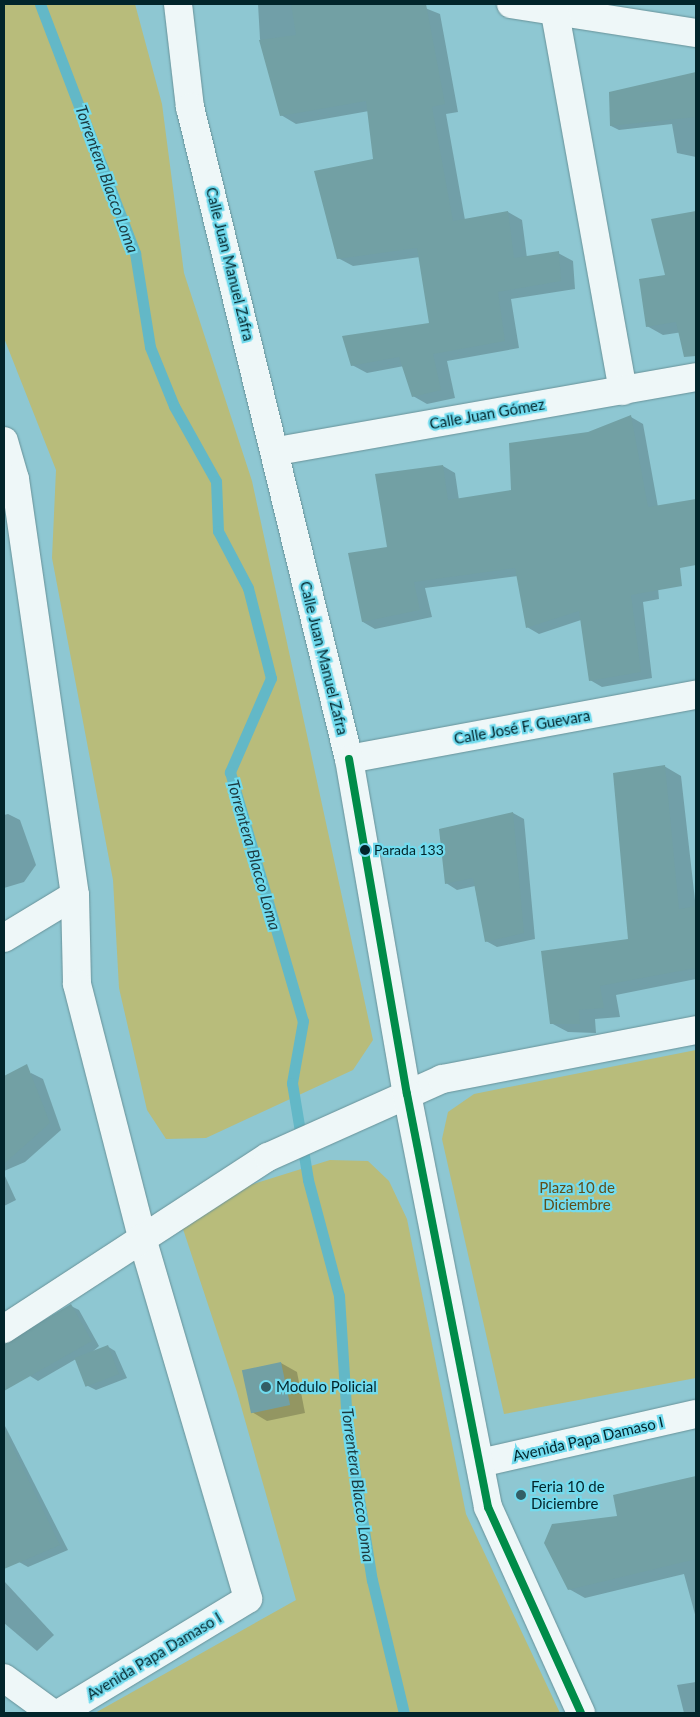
<!DOCTYPE html>
<meta charset="utf-8">
<style>
body{margin:0}
#map{position:relative;width:700px;height:1717px;overflow:hidden;background:#8ec7d2;font-family:Lato,sans-serif}
div>[style]{position:absolute}
.green>*{inset:0;background:#b8bc7b}
.shadow>*{inset:0;background:#0003}
.stream>*{height:11px;margin:-5.5px;padding:0 5.5px;transform-origin:5.5px;border-radius:5.5px;background:#63b8c7}
.building>*{inset:0;background:#72a0a4;transform-origin:0 0}
.roads{filter:drop-shadow(0 0 1px #689299) drop-shadow(0 0 1px #689299)}
.minor>*{height:28px;margin:-14px;padding:0 14px;transform-origin:14px;border-radius:14px;background:#eef7f8}
.tertiary>*{height:28px;margin:-14px;padding:0 14px;transform-origin:14px;border-radius:14px;background:#eef7f8}
.bus-1>*{height:8px;margin:-4px;padding:0 4px;transform-origin:4px;border-radius:4px;background:#008c49}
.dots>*{width:14px;height:14px;translate:-50% -50%;box-sizing:border-box;border:2px solid #72dbee;border-radius:50%}
span{translate:-50% -50%;white-space:nowrap;text-align:center;line-height:1.15;-webkit-text-stroke:4.5px #72dbee;paint-order:stroke}
.bus-label{font-size:14px;color:#02252b}
.left{translate:0 -50%;text-align:left}
.street-label{font-size:15px;color:#02252b}
.park-label{font-size:15px;color:#604e19}
.poi-label{font-size:15px;color:#02252b}
.water-label{font-size:16px;color:#1b393f;font-style:italic}
.frame{position:absolute;inset:0;border:5px solid #02252b;pointer-events:none}
</style>
<div id="map">
<div class="green">
<div style="clip-path:polygon(4px 4px,135px 4px,162px 104px,184px 273px,252px 481px,373px 1040px,353px 1070px,206px 1138px,166px 1139px,147px 1110px,119px 988px,113px 880px,52px 558px,56px 470px,4px 338px)"></div>
<div style="clip-path:polygon(696px 1050px,696px 1378px,504px 1414px,442px 1139px,448px 1112px,474px 1094px)"></div>
<div style="clip-path:polygon(330px 1160px,368px 1161px,389px 1181px,407px 1219px,466px 1514px,560px 1713px,95px 1713px,296px 1600px,237px 1392px,181px 1223px,250px 1185px)"></div>
</div>
<div class="shadow">
<div style="clip-path:polygon(258px 4px,415px 4px,440px 14px,458px 112px,446px 114px,465px 220px,508px 212px,522px 220px,527px 258px,558px 253px,573px 261px,575px 289px,511px 299px,519px 348px,447px 361px,455px 398px,427px 404px,413px 396px,404px 366px,367px 373px,352px 365px,430px 324px,420px 257px,353px 266px,338px 258px,375px 160px,369px 111px,296px 124px,281px 115px,260px 39px)"></div>
<div style="clip-path:polygon(696px 73px,696px 157px,677px 153px,672px 124px,619px 130px,611px 126px,610px 93px)"></div>
<div style="clip-path:polygon(696px 212px,696px 330px,663px 335px,647px 326px,666px 276px,653px 220px)"></div>
<div style="clip-path:polygon(631px 417px,643px 424px,658px 507px,696px 500px,696px 573px,693px 550px,655px 555px,659px 599px,643px 602px,652px 678px,602px 687px,590px 680px,581px 620px,539px 634px,527px 627px,518px 576px,425px 588px,432px 617px,375px 629px,363px 622px,388px 548px,443px 466px,455px 473px,459px 500px,512px 491px,589px 433px)"></div>
<div style="clip-path:polygon(664px 766px,681px 776px,696px 909px,696px 979px,616px 995px,620px 1017px,595px 1019px,596px 1033px,568px 1032px,551px 1023px,630px 940px)"></div>
<div style="clip-path:polygon(513px 813px,524px 819px,535px 939px,497px 947px,486px 941px,475px 886px,457px 890px,446px 883px)"></div>
<div style="clip-path:polygon(8px 814px,20px 820px,36px 865px,24px 882px,4px 888px,4px 815px)"></div>
<div style="clip-path:polygon(31px 1073px,43px 1079px,61px 1130px,25px 1162px,4px 1171px,4px 1098px)"></div>
<div style="clip-path:polygon(4px 1174px,16px 1200px,4px 1206px)"></div>
<div style="clip-path:polygon(71px 1306px,79px 1310px,99px 1346px,90px 1354px,107px 1346px,115px 1351px,127px 1378px,96px 1390px,88px 1386px,76px 1359px,38px 1381px,30px 1376px)"></div>
<div style="clip-path:polygon(281px 1363px,297px 1372px,305px 1413px,267px 1421px,252px 1412px)"></div>
<div style="clip-path:polygon(4px 1424px,68px 1550px,28px 1567px,19px 1562px,4px 1535px)"></div>
<div style="clip-path:polygon(696px 1477px,696px 1618px,684px 1574px,585px 1598px,569px 1589px,618px 1517px,615px 1496px)"></div>
<div style="clip-path:polygon(4px 1581px,54px 1635px,37px 1651px,4px 1623px)"></div>
<div style="clip-path:polygon(696px 1682px,696px 1713px,684px 1713px,677px 1685px)"></div>
</div>
<div class="stream">
<div style="left:40px;top:4px;width:267px;rotate:69.1deg"></div>
<div style="left:135px;top:253px;width:95px;rotate:80.9deg"></div>
<div style="left:150px;top:347px;width:64px;rotate:67.9deg"></div>
<div style="left:174px;top:406px;width:86px;rotate:60.8deg"></div>
<div style="left:216px;top:481px;width:50px;rotate:87.7deg"></div>
<div style="left:218px;top:531px;width:64px;rotate:62.2deg"></div>
<div style="left:248px;top:588px;width:93px;rotate:75.7deg"></div>
<div style="left:271px;top:678px;width:103px;rotate:113.6deg"></div>
<div style="left:230px;top:772px;width:259px;rotate:73.7deg"></div>
<div style="left:303px;top:1021px;width:63px;rotate:100.1deg"></div>
<div style="left:292px;top:1083px;width:98px;rotate:80.6deg"></div>
<div style="left:308px;top:1180px;width:120px;rotate:75deg"></div>
<div style="left:339px;top:1296px;width:127px;rotate:86.4deg"></div>
<div style="left:347px;top:1423px;width:159px;rotate:81deg"></div>
<div style="left:372px;top:1580px;width:137px;rotate:76.5deg"></div>
</div>
<div class="building">
<div style="clip-path:polygon(291px 4px,426px 4px,445px 104px,432px 107px,453px 221px,508px 211px,514px 258px,559px 251px,561px 281px,498px 292px,505px 341px,433px 354px,441px 390px,412px 397px,399px 357px,351px 366px,342px 336px,429px 323px,417px 248px,337px 259px,314px 171px,373px 159px,366px 101px,280px 116px,259px 40px,296px 35px)"></div>
<div style="clip-path:polygon(696px 72px,696px 117px,610px 126px,609px 92px)"></div>
<div style="clip-path:polygon(696px 211px,696px 356px,684px 357px,676px 322px,646px 327px,639px 279px,665px 275px,651px 219px)"></div>
<div style="clip-path:polygon(631px 415px,648px 507px,696px 499px,696px 565px,680px 568px,682px 586px,631px 595px,641px 672px,589px 681px,579px 611px,526px 628px,515px 568px,414px 582px,420px 610px,362px 622px,348px 553px,387px 547px,375px 474px,443px 465px,448px 500px,511px 490px,509px 443px,588px 432px)"></div>
<div style="clip-path:polygon(665px 765px,679px 909px,696px 906px,696px 968px,600px 986px,604px 1008px,579px 1010px,580px 1024px,550px 1024px,541px 951px,628px 939px,613px 773px)"></div>
<div style="clip-path:polygon(513px 812px,524px 933px,485px 942px,473px 878px,445px 884px,439px 829px)"></div>
<div style="clip-path:polygon(27px 1064px,50px 1123px,4px 1164px,4px 1076px)"></div>
<div style="clip-path:polygon(71px 1304px,92px 1341px,4px 1391px,4px 1344px)"></div>
<div style="left:108px;top:1345px;width:31px;height:36px;rotate:69deg"></div>
<div style="left:281px;top:1362px;width:44px;height:40px;rotate:78deg"></div>
<div style="clip-path:polygon(4px 1429px,60px 1545px,4px 1569px)"></div>
<div style="clip-path:polygon(696px 1476px,696px 1559px,568px 1590px,544px 1543px,552px 1524px,617px 1516px,613px 1495px)"></div>
</div>
<div class="roads">
<div class="minor">
<div style="left:511px;top:4px;width:187px;rotate:8.9deg"></div>
<div style="left:555px;top:13px;width:384px;rotate:79.8deg"></div>
<div style="left:4px;top:441px;width:40px;rotate:74deg"></div>
<div style="left:15px;top:479px;width:420px;rotate:81.8deg"></div>
<div style="left:75px;top:895px;width:89px;rotate:88.7deg"></div>
<div style="left:77px;top:984px;width:262px;rotate:75.6deg"></div>
<div style="left:142px;top:1238px;width:376px;rotate:73.6deg"></div>
<div style="left:248px;top:1599px;width:220px;rotate:148.8deg"></div>
<div style="left:277px;top:451px;width:425px;rotate:-10deg"></div>
<div style="left:349px;top:759px;width:353px;rotate:-10.5deg"></div>
<div style="left:4px;top:938px;width:83px;rotate:-31.2deg"></div>
<div style="left:4px;top:1329px;width:315px;rotate:-33.1deg"></div>
<div style="left:268px;top:1157px;width:191px;rotate:-24.1deg"></div>
<div style="left:442px;top:1079px;width:259px;rotate:-10.9deg"></div>
<div style="left:480px;top:1463px;width:221px;rotate:-12.8deg"></div>
<div style="left:4px;top:1678px;width:59px;rotate:36.1deg"></div>
</div>
<div class="tertiary">
<div style="left:178px;top:4px;width:104px;rotate:83.4deg"></div>
<div style="left:190px;top:107px;width:671px;rotate:76.3deg"></div>
<div style="left:349px;top:759px;width:340px;rotate:80.2deg"></div>
<div style="left:407px;top:1094px;width:421px;rotate:78.9deg"></div>
<div style="left:488px;top:1507px;width:226px;rotate:65.7deg"></div>
</div>
</div>
<div class="bus-1">
<div style="left:349px;top:759px;width:340px;rotate:80.2deg"></div>
<div style="left:407px;top:1094px;width:421px;rotate:78.9deg"></div>
<div style="left:488px;top:1507px;width:226px;rotate:65.7deg"></div>
</div>
<div class="dots">
<div style="left:365px;top:850px;background:#02252b"></div>
<div style="left:266px;top:1387px;background:#335e65"></div>
<div style="left:521px;top:1495px;background:#335e65"></div>
</div>
<div class="bus-label">
<span class="left" style="left:374px;top:850px">Parada 133</span>
</div>
<div class="street-label">
<span style="left:230px;top:264px;rotate:76deg">Calle Juan Manuel Zafra</span>
<span style="left:487px;top:414px;rotate:-10deg">Calle Juan Gómez</span>
<span style="left:324px;top:658px;rotate:76deg">Calle Juan Manuel Zafra</span>
<span style="left:522px;top:727px;rotate:-10deg">Calle José F. Guevara</span>
<span style="left:588px;top:1439px;rotate:-13deg">Avenida Papa Damaso I</span>
<span style="left:154px;top:1656px;rotate:-31deg">Avenida Papa Damaso I</span>
</div>
<div class="park-label">
<span style="left:577px;top:1196px">Plaza 10 de<br>Diciembre</span>
</div>
<div class="poi-label">
<span class="left" style="left:276px;top:1387px">Modulo Policial</span>
<span class="left" style="left:531px;top:1495px">Feria 10 de<br>Diciembre</span>
</div>
<div class="water-label">
<span style="left:107px;top:179px;rotate:70deg">Torrentera Blacco Loma</span>
<span style="left:254px;top:855px;rotate:74deg">Torrentera Blacco Loma</span>
<span style="left:358px;top:1485px;rotate:82deg">Torrentera Blacco Loma</span>
</div>
<div class="frame"></div>
</div>
